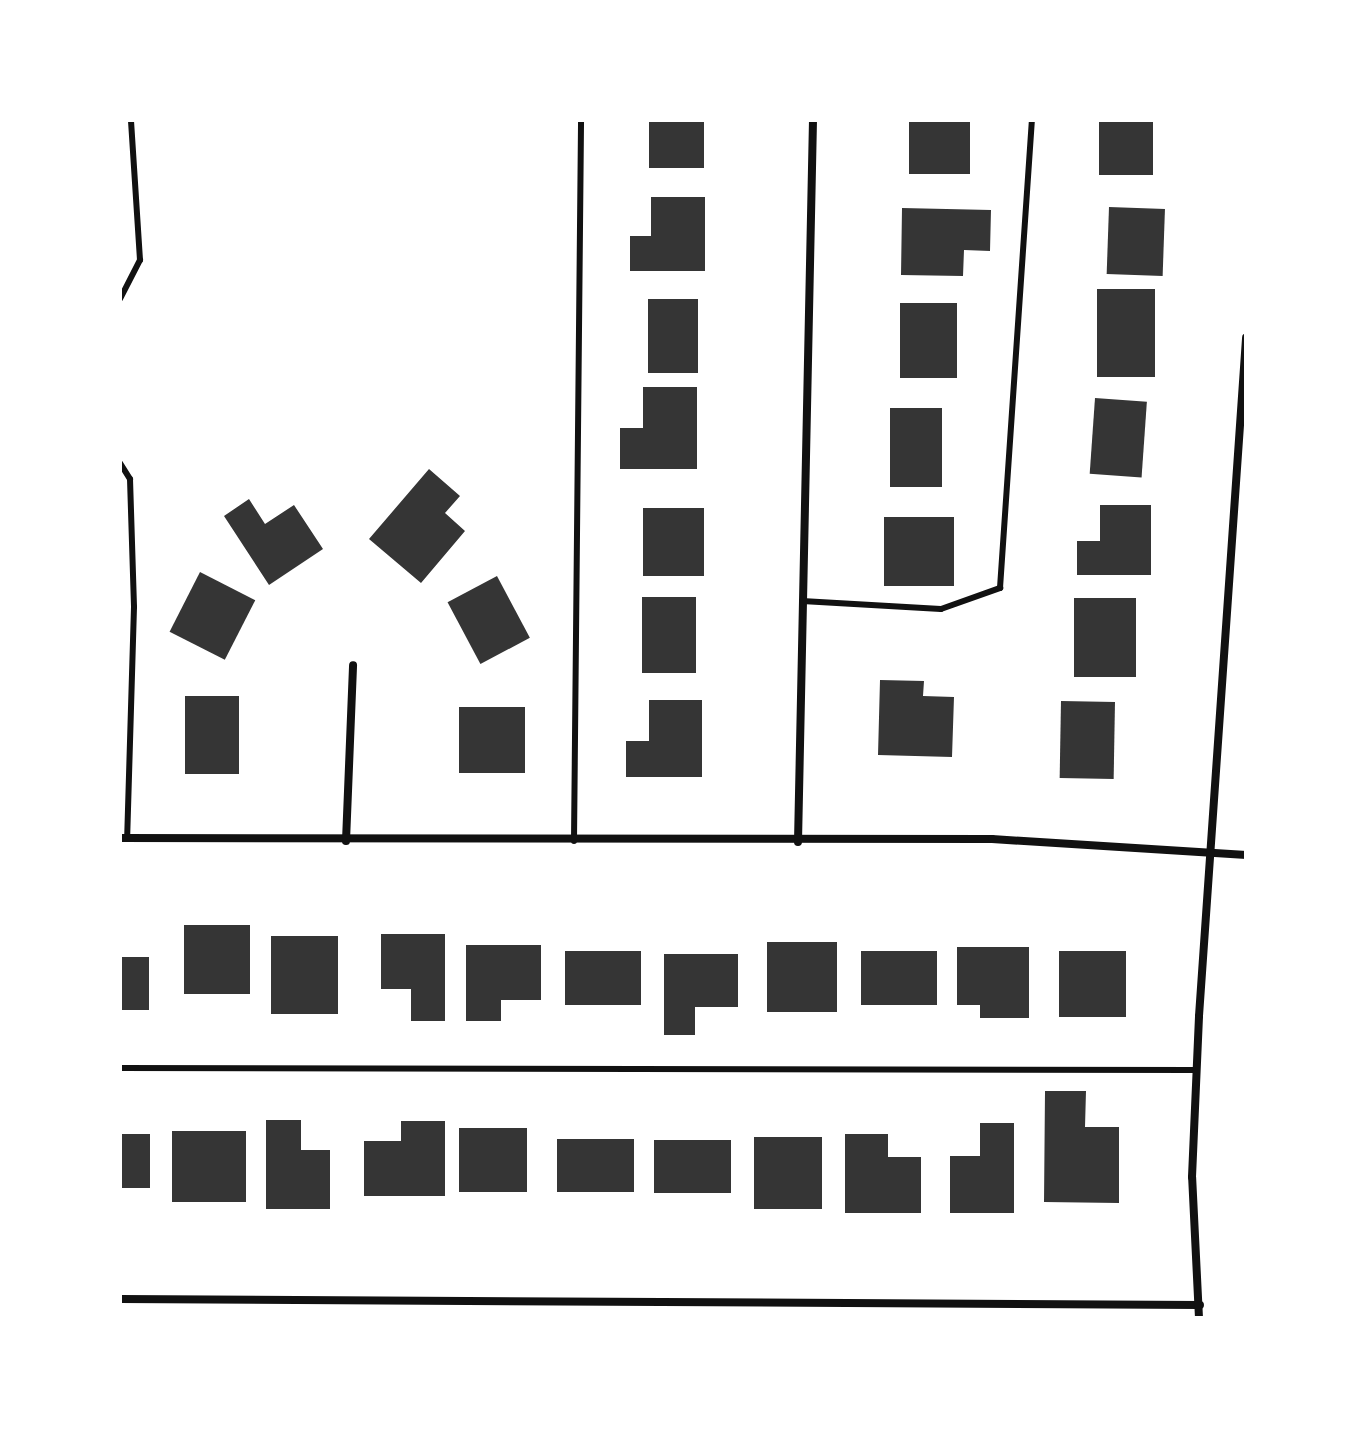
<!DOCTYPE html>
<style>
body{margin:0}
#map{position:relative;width:1366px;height:1438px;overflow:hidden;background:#fff;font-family:Mulish,sans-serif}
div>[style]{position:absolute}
.building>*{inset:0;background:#353535;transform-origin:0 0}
.service>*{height:6px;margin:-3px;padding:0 3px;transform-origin:3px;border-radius:3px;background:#111}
.minor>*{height:8px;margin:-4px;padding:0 4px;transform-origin:4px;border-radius:4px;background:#111}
span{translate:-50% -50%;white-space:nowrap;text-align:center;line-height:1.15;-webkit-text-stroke:6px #fff;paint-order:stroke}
.frame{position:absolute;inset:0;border:122px solid #fff;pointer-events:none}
</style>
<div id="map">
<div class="building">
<div style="left:649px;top:120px;width:55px;height:48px"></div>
<div style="left:909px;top:120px;width:61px;height:54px"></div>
<div style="left:1099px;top:120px;width:54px;height:55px"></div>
<div style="clip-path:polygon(651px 197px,705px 197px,705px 271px,630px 271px,630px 236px,651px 236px)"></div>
<div style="left:1109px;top:207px;width:56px;height:67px;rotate:2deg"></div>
<div style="clip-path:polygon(902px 208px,991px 210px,990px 251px,964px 250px,963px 276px,901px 275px)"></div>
<div style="left:1097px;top:289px;width:58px;height:88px"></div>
<div style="left:648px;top:299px;width:50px;height:74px"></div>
<div style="left:900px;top:303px;width:57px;height:75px"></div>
<div style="clip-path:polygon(643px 387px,697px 387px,697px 469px,620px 469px,620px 428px,643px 428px)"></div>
<div style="left:1095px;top:398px;width:52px;height:76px;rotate:4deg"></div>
<div style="left:890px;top:408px;width:52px;height:79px"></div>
<div style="clip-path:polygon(429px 469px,460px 496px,445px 513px,465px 531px,421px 583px,369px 539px)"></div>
<div style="clip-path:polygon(249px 499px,265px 524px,294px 505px,323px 549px,269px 585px,224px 516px)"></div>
<div style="clip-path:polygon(1100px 505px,1151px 505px,1151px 575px,1077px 575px,1077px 541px,1100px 541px)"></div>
<div style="left:643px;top:508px;width:61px;height:68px"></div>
<div style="left:884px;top:517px;width:70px;height:69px"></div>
<div style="left:200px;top:572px;width:62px;height:67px;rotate:27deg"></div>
<div style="left:497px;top:576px;width:70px;height:56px;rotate:62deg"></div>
<div style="left:642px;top:597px;width:54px;height:76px"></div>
<div style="left:1074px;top:598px;width:62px;height:79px"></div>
<div style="clip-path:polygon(880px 680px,924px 681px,923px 696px,954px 697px,952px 757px,878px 755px)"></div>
<div style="left:185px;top:696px;width:54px;height:78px"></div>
<div style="clip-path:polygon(649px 700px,702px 700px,702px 777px,626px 777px,626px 741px,649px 741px)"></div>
<div style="left:1061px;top:701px;width:54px;height:77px;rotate:1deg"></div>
<div style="left:459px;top:707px;width:66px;height:66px"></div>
<div style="left:184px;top:925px;width:66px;height:69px"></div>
<div style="clip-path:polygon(381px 934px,445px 934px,445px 1021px,411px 1021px,411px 989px,381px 989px)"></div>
<div style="left:271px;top:936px;width:67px;height:78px"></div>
<div style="left:767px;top:942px;width:70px;height:70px"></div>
<div style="clip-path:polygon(466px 945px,541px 945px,541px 1000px,501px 1000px,501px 1021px,466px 1021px)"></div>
<div style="clip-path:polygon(957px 947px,1029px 947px,1029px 1018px,980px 1018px,980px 1005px,957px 1005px)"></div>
<div style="left:565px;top:951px;width:76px;height:54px"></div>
<div style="left:861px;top:951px;width:76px;height:54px"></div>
<div style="left:1059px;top:951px;width:67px;height:66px"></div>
<div style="clip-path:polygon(664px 954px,738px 954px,738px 1007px,695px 1007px,695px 1035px,664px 1035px)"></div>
<div style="left:120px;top:957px;width:29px;height:53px"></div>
<div style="clip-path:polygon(1045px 1091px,1086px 1091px,1085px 1127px,1119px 1127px,1119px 1203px,1044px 1202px)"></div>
<div style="clip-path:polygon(266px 1120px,301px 1120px,301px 1150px,330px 1150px,330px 1209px,266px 1209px)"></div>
<div style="clip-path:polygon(401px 1121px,445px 1121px,445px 1196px,364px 1196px,364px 1141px,401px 1141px)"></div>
<div style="clip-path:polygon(980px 1123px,1014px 1123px,1014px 1213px,950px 1213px,950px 1156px,980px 1156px)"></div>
<div style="left:459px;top:1128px;width:68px;height:64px"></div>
<div style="left:172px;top:1131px;width:74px;height:71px"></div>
<div style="left:120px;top:1134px;width:30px;height:54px"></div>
<div style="clip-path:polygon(845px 1134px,888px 1134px,888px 1157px,921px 1157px,921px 1213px,845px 1213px)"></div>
<div style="left:754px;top:1137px;width:68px;height:72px"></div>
<div style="left:557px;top:1139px;width:77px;height:53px"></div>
<div style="left:654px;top:1140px;width:77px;height:53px"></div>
</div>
<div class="service">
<div style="left:120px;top:299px;width:44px;rotate:-62.9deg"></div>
<div style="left:140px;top:260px;width:140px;rotate:-93.7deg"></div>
<div style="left:120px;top:463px;width:19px;rotate:58deg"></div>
<div style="left:130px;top:479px;width:128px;rotate:88.2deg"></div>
<div style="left:134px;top:607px;width:231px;rotate:91.7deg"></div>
<div style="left:802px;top:601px;width:139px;rotate:3.3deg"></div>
<div style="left:941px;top:609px;width:63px;rotate:-19.6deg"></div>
<div style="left:1000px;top:588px;width:469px;rotate:-86.1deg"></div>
<div style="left:574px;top:841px;width:721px;rotate:-89.44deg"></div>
<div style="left:120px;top:1068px;width:1076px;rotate:0.11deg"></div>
</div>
<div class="minor">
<div style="left:120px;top:838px;width:872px;rotate:0.07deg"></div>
<div style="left:992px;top:839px;width:255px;rotate:3.6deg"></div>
<div style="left:346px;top:841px;width:176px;rotate:-87.7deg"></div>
<div style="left:798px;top:842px;width:722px;rotate:-88.81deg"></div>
<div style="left:120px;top:1299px;width:1080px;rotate:0.32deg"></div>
<div style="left:1199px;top:1318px;width:141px;rotate:-92.8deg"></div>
<div style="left:1192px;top:1177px;width:161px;rotate:-87.5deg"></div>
<div style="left:1199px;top:1016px;width:680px;rotate:-86.03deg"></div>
</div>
<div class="frame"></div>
</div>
